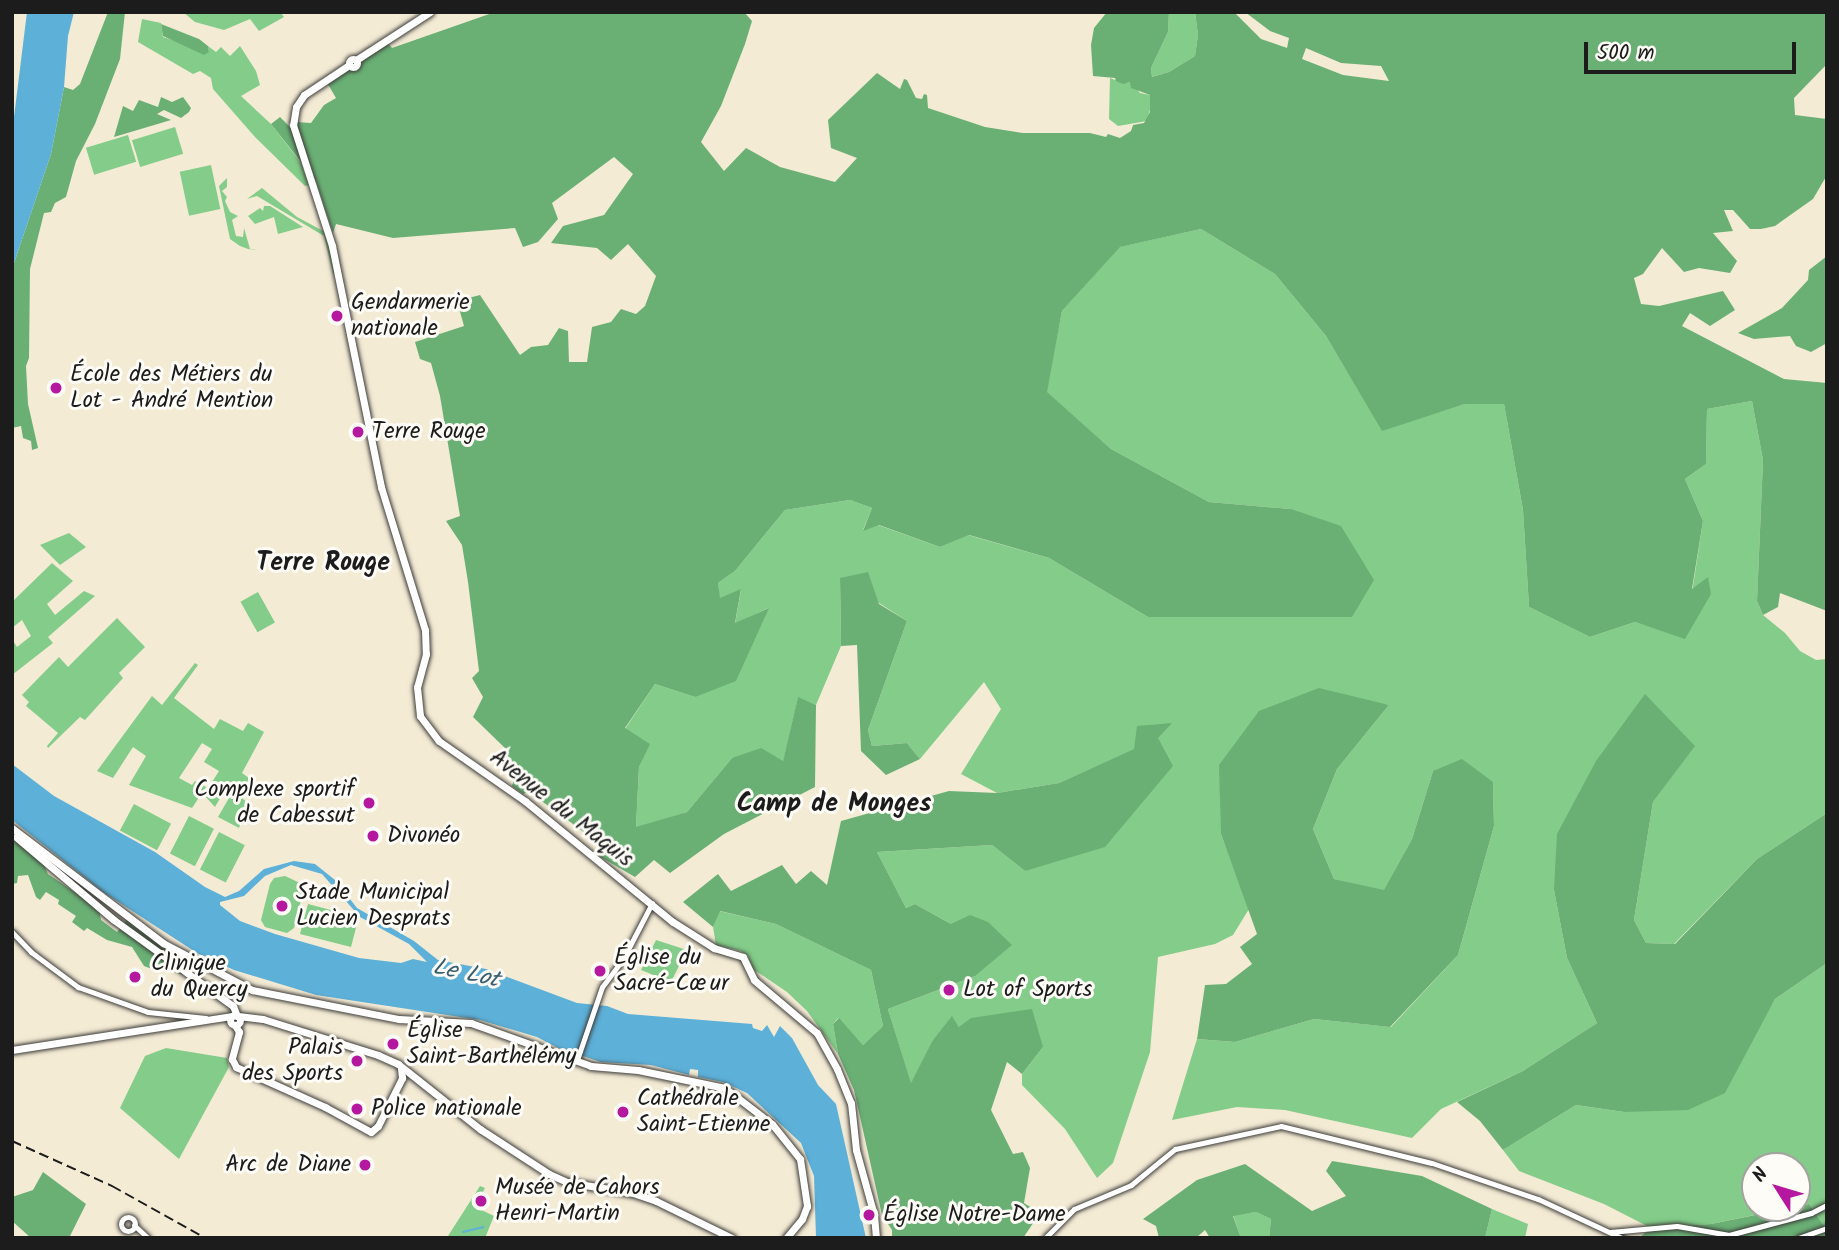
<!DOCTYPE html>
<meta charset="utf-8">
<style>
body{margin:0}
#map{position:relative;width:1839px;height:1250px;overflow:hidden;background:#f4ebd5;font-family:Kalam,sans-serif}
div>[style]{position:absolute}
.green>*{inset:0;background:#83cc89;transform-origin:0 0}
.forest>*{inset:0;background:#6ab075}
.water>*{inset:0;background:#5db0d8}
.stream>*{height:2px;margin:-1px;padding:0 1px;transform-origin:1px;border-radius:1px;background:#5db0d8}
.roads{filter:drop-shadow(0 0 2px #3c3b38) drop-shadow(0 0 2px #3c3b38)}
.minor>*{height:5px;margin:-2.5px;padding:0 2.5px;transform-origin:2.5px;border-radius:2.5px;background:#fff}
.minor>.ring{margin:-2.5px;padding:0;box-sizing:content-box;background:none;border:5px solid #fff;border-radius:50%}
.major>*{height:7px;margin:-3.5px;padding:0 3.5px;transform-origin:3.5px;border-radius:3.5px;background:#fff}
.major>.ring{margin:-3.5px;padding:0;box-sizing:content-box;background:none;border:7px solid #fff;border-radius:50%}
.rail>*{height:2px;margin-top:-1px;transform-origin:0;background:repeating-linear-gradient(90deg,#1c1c1c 0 10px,transparent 0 15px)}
.dots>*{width:19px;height:19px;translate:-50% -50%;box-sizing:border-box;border:4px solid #fdfcf7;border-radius:50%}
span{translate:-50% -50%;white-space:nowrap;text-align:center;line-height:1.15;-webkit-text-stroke:6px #fdfcf7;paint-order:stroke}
.poi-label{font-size:23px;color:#1c1c1c}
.left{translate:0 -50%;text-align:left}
.right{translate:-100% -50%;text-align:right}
.street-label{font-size:23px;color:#1c1c1c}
.water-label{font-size:24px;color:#395f71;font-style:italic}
.quarter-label{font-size:26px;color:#1c1c1c;font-weight:700}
.frame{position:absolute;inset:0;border:14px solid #1c1c1c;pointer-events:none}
.north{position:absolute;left:1741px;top:1152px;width:70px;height:70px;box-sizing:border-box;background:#fdfcf7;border:2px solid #a3a29f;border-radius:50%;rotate:307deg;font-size:19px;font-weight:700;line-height:28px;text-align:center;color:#1c1c1c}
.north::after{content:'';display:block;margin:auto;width:24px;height:32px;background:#b5179e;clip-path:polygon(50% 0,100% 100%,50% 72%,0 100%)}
.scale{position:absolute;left:1584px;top:42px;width:212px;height:32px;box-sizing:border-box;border:4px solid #1c1c1c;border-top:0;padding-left:9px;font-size:21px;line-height:24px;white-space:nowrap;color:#1c1c1c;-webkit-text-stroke:5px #fdfcf7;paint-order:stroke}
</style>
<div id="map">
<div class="green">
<div style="clip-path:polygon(183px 12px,280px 12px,284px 17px,259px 31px,250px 19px,224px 30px,195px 22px)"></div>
<div style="clip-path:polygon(1169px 12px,1195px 12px,1198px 35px,1195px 56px,1169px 72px,1152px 77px,1151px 68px,1168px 32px)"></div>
<div style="clip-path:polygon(142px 19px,161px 23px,163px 37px,209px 52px,208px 46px,216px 52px,221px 47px,230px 56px,240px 46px,256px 71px,260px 85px,241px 96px,271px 124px,301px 163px,309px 185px,305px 186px,255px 137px,213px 89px,211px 78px,200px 71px,193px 74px,138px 42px)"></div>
<div style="clip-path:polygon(1110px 78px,1123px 83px,1131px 82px,1140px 93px,1150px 95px,1152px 102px,1147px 121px,1118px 126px,1109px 119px)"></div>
<div style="left:175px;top:127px;width:28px;height:45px;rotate:73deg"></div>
<div style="left:128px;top:135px;width:28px;height:44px;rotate:73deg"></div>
<div style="left:211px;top:165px;width:45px;height:32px;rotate:78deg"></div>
<div style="clip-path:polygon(227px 178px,227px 187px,222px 191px,227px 197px,225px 201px,230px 212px,238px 216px,232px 220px,236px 236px,243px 237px,244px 228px,250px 249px,257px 250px,248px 249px,240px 246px,230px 239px,219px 186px)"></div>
<div style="clip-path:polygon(262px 188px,297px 217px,327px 233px,336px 274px,333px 274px,324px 236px,257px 196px,247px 199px)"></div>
<div style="clip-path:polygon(264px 206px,270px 206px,303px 227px,278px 234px,274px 217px,255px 224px,248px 216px,260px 208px,263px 211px)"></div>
<div style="clip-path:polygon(1201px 229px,1275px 274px,1326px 336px,1382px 430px,1465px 404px,1504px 404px,1523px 510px,1529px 607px,1590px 637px,1635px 622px,1685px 638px,1703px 521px,1685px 479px,1706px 464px,1707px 409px,1752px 401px,1763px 460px,1757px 601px,1763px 615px,1785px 633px,1800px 651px,1816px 660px,1827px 659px,1827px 813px,1757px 859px,1674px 944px,1646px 943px,1634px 920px,1653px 802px,1694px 746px,1645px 695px,1554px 890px,1567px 958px,1597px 1023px,1523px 1071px,1441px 1109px,1412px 1138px,1285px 1110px,1237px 1107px,1172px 1120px,1197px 1039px,1235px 1042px,1314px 1019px,1391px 1027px,1458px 955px,1494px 826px,1493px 782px,1433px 771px,1412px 839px,1384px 891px,1334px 879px,1313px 829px,1337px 769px,1389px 705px,1363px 701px,1221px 834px,1249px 909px,1233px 935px,1215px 944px,1158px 957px,1150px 1052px,1113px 1163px,1097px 1178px,1065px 1129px,1022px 1085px,1022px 1074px,1043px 1047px,959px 1027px,952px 1017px,932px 1041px,911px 1084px,888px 1009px,975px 976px,951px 924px,915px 904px,906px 908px,877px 852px,992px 845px,1025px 871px,1171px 723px,1135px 749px,1059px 783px,997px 793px,961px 774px,1001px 709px,984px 682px,920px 759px,907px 743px,872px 746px,868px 730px,907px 621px,840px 578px,841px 646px,816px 705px,798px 698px,783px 762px,732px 758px,687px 812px,636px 828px,639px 767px,649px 744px,625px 729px,655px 684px,695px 697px,768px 608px,735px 624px,741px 590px,719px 599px,718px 583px,735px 571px,785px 510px,850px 500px,872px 508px,863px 530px,878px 525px,940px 547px,968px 535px,1049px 558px,1148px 617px,1291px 509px,1209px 502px,1111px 449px,1046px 392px,1062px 311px,1119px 247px)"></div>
<div style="clip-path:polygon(69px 533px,86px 547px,60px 565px,40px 545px)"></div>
<div style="clip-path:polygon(52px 563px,73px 581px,47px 604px,55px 615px,84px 591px,95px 596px,48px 637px,53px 643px,12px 675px,12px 639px,17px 647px,31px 636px,22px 620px,12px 628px,12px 598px,14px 600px)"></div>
<div style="left:258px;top:592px;width:35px;height:20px;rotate:61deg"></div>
<div style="clip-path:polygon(117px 618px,145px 647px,119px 673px,123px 678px,85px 720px,80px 717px,48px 748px,47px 746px,58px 733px,26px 706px,29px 702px,22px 695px,59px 657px,68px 667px)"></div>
<div style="clip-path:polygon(195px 663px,198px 665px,174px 698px,214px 729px,220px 719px,243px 731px,248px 723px,264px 732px,242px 773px,253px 781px,243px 799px,247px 802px,239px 828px,218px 817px,233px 791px,226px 788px,215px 807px,204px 795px,219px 771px,204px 762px,212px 749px,202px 743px,179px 778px,192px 785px,195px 781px,206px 787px,192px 808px,129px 785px,146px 756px,133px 747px,113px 778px,97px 771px,152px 696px,162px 705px)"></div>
<div style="left:134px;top:804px;width:42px;height:30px;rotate:28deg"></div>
<div style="left:189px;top:816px;width:28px;height:42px;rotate:27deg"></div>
<div style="left:219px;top:832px;width:29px;height:42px;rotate:27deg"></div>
<div style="clip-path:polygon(285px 876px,300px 883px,303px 892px,294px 928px,287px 933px,265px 927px,261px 920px,270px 884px,274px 878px)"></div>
<div style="clip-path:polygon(308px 904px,354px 916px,358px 920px,351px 947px,300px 934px)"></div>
<div style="clip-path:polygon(719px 911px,776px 924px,871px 970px,883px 1026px,863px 1045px,838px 1018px,833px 1024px,838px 1054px,807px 1011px,787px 992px,753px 969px,748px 956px,741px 951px,716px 945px,713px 927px)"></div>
<div style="clip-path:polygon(656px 940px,687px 950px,671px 982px,641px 970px)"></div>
<div style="clip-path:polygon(1827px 963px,1827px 1230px,1809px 1204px,1797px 1206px,1797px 1166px,1755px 1166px,1755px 1208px,1789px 1208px,1711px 1224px,1651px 1228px,1604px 1204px,1519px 1171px,1503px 1150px,1576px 1105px,1624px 1112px,1757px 1030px,1775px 999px)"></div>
<div style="clip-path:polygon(166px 1048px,227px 1058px,229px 1067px,179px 1159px,120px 1108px,145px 1056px)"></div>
<div style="clip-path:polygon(480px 1186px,485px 1188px,475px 1207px,494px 1216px,485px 1238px,448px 1236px)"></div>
<div style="clip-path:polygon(1492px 1209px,1528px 1224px,1525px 1238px,1485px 1238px)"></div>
<div style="clip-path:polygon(1256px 1212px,1271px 1219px,1269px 1238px,1241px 1238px,1233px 1215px)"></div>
</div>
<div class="forest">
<div style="clip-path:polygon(108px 12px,125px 12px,120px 59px,95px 124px,76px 161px,66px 197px,55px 203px,51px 212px,44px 213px,30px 269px,29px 358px,26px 366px,28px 404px,38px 448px,32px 450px,31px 441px,23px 438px,21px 426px,12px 428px,12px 269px,51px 154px,64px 87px,73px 90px,80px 84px)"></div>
<div style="clip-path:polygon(evenodd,495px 12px,744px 12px,752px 21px,745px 44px,721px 106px,701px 142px,724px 171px,746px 148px,780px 167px,835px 182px,857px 158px,831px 148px,828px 120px,877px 73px,900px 89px,904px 79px,907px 80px,916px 98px,922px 99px,924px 94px,927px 95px,928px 108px,985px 127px,1023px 133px,1090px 133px,1106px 137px,1108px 134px,1120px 138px,1131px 131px,1133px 125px,1144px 123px,1150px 112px,1150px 95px,1131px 88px,1130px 82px,1123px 84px,1116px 81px,1115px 78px,1093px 76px,1091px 45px,1094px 28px,1107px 12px,1169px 12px,1168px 32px,1151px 68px,1152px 77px,1169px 72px,1195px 56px,1198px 35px,1195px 12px,1234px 12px,1261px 39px,1287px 48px,1289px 38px,1270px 31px,1245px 12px,1827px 12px,1827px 64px,1794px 98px,1795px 115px,1827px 119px,1827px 175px,1813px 199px,1775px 226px,1761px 229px,1750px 229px,1733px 210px,1724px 210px,1733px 231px,1713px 233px,1737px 261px,1730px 273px,1699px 268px,1684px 272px,1662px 248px,1643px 274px,1634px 278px,1641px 304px,1659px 306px,1723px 291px,1735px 310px,1710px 326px,1690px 313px,1682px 326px,1784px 379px,1827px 383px,1827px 611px,1780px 593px,1778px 607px,1763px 615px,1757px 601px,1763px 460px,1752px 401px,1707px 409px,1706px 464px,1685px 479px,1703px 521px,1692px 589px,1708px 577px,1711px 594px,1685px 639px,1635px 622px,1590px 637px,1529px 607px,1523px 510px,1504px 404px,1465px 404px,1382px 431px,1326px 336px,1275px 274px,1201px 229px,1120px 247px,1062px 311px,1047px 392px,1111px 449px,1209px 502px,1291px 509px,1341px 526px,1374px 580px,1352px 617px,1148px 617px,1049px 558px,969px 535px,940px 547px,879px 525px,863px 531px,872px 508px,850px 500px,785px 510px,735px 571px,718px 583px,720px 598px,741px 589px,735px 623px,769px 608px,736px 681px,695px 697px,655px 684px,625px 728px,650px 744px,639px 767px,636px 827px,687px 812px,732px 758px,761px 748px,783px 761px,798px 697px,816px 705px,815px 787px,724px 834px,670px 873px,654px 860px,635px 877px,597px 855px,602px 846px,565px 818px,529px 792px,523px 794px,512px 786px,515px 776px,498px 764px,508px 751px,473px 717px,483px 697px,472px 678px,479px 671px,468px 582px,462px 545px,446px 521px,460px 516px,440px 396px,431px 363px,420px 359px,415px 342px,464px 326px,457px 301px,480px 295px,520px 355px,531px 347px,548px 345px,559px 328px,568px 331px,569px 362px,587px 362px,592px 327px,611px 322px,621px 309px,636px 314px,645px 306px,656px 276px,628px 244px,611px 260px,597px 248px,551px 243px,563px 226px,604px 215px,633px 174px,614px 157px,552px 203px,558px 219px,538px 242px,523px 247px,515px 228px,393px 238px,336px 224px,333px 233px,316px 181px,271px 124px,280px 117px,290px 127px,296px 122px,311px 123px,324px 105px,336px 98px,326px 81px,347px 70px,355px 70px,370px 53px,387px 42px,392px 48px,495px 12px,1306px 48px,1341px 63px,1381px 66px,1389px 81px,1343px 75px,1302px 59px,1306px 48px)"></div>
<div style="clip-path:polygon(161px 24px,199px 39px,208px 46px,209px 52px,204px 55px,163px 36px)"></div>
<div style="clip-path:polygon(161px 97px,172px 102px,183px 97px,191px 108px,189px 112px,181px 118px,164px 110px,157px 114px,171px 120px,114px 137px,123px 106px,133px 111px,139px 100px,158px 107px)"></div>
<div style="clip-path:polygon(1827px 256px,1827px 343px,1811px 352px,1796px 346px,1790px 336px,1754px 339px,1738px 333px,1782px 308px,1808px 280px,1809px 270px)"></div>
<div style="clip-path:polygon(868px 572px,879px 604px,907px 621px,868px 730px,872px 746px,907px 743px,920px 759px,886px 775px,861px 751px,857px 645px,841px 646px,840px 578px)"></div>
<div style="clip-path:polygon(1319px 688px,1389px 705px,1337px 769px,1313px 829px,1334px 879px,1384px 890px,1412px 839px,1433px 771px,1462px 759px,1493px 782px,1494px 826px,1458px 955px,1390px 1027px,1314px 1019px,1235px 1042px,1197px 1039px,1205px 985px,1226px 984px,1252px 964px,1240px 947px,1257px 934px,1221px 834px,1219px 765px,1259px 711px)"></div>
<div style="clip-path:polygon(1645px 694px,1695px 746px,1653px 802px,1634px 920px,1646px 943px,1675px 944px,1757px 859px,1827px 813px,1827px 963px,1775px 999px,1725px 1093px,1688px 1110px,1624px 1112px,1576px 1105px,1503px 1150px,1480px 1121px,1457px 1102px,1523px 1071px,1597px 1023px,1567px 958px,1554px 890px,1557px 834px,1596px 761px)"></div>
<div style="clip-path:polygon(1172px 723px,1158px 738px,1173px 766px,1105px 847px,1025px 871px,992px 845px,877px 852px,906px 908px,915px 904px,951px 924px,970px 915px,988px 922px,1012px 945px,975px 976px,888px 1009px,911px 1083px,932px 1041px,952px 1016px,959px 1027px,971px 1018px,1032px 1009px,1043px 1047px,1022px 1074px,1007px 1062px,991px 1110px,1013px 1154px,1023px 1152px,1030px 1168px,1024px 1203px,1040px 1213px,1023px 1238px,892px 1238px,892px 1230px,882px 1215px,854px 1090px,838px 1054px,833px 1024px,839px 1018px,863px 1045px,883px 1026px,871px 970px,776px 924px,720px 911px,713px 927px,683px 902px,718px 874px,731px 891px,782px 865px,796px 884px,811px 871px,827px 885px,841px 821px,949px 791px,997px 793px,1059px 783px,1134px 749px,1137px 726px)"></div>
<div style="clip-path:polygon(12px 836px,44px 865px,48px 874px,99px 909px,101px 920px,117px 932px,127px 920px,182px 961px,177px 968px,187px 976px,154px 966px,152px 969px,144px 966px,132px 947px,107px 940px,87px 928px,84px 931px,72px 922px,76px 916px,58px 904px,59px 900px,46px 892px,40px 900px,36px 897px,28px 875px,18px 876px,17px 883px,12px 884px)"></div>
<div style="clip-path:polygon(1332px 1161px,1422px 1176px,1492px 1209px,1485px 1238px,1269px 1238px,1271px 1219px,1256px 1212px,1233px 1216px,1241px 1238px,1210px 1238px,1205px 1230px,1196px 1238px,1159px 1238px,1156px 1226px,1143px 1219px,1197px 1180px,1245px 1164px,1312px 1211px,1346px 1196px,1326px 1171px)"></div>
<div style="clip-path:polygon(43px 1172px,86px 1204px,69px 1238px,31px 1238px,12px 1221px,12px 1197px,33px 1190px)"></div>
<div style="clip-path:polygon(1809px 1204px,1827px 1230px,1827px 1238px,1639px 1238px,1651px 1228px,1711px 1224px)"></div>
</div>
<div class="water">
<div style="clip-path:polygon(27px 12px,74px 12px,68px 36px,64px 87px,51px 154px,12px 269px,12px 133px)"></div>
<div style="clip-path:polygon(evenodd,12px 764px,54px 796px,155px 852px,205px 887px,225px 897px,239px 891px,264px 869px,294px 861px,315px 864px,335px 880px,357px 908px,414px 941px,438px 960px,486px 969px,577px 1003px,607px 1006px,628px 1014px,752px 1024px,753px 1028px,762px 1031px,767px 1025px,774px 1037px,780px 1026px,792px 1038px,818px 1085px,836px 1104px,866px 1238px,816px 1238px,814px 1176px,801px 1143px,747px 1093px,723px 1082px,698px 1077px,698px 1070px,690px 1069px,689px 1075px,651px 1065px,601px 1062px,558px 1048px,537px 1037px,480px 1020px,316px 995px,234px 970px,197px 953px,103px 892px,12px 820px,12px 764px,291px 865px,322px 874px,360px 917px,409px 944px,427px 962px,413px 959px,401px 963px,359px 958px,275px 934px,240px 921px,220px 905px,220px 902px,244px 896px,265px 876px,291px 865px)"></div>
</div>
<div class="stream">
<div style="left:463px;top:1232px;width:21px;rotate:-14deg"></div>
</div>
<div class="roads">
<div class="minor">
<div style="left:12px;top:932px;width:28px;rotate:46deg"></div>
<div style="left:31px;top:952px;width:59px;rotate:36.7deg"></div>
<div style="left:78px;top:987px;width:74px;rotate:19.7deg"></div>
<div style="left:148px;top:1012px;width:58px;rotate:5.9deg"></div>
<div style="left:577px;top:1060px;width:77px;rotate:-71.1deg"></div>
<div style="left:602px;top:987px;width:35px;rotate:-53deg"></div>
<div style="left:623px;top:959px;width:63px;rotate:-62.6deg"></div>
<div class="ring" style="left:121px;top:1217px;width:9px;height:9px"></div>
<div style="left:134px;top:1225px;width:19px;rotate:43deg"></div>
<div style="left:1610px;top:1232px;width:67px;rotate:-5.1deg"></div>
<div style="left:1677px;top:1226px;width:53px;rotate:9.8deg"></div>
<div style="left:1729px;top:1235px;width:85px;rotate:-15deg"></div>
<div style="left:1811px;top:1213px;width:18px;rotate:-27deg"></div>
<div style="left:1045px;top:1238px;width:41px;rotate:-45deg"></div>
<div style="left:1074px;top:1209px;width:62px;rotate:-22.8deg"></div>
<div style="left:1131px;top:1185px;width:57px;rotate:-39.3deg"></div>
<div style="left:1175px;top:1149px;width:108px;rotate:-12.2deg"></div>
<div style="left:1281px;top:1126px;width:155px;rotate:13.8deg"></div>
<div style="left:1432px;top:1163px;width:112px;rotate:18.8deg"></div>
<div style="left:1538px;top:1199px;width:93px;rotate:24.9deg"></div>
<div style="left:1798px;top:1238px;width:31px;rotate:-19deg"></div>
</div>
<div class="major">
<div class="ring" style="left:349px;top:59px;width:1px;height:1px"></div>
<div style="left:356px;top:60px;width:88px;rotate:-33deg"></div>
<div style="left:349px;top:65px;width:54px;rotate:146.3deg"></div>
<div style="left:304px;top:95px;width:14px;rotate:124deg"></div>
<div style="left:296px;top:107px;width:18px;rotate:99deg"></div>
<div style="left:293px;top:125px;width:127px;rotate:72.1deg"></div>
<div style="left:332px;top:246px;width:246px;rotate:78.5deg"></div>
<div style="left:381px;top:487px;width:150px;rotate:72.9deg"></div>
<div style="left:425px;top:630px;width:24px;rotate:88deg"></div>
<div style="left:426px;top:654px;width:34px;rotate:105deg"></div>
<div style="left:417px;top:687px;width:29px;rotate:84deg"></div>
<div style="left:420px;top:716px;width:31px;rotate:53deg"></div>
<div style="left:439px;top:741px;width:105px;rotate:34.9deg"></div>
<div style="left:525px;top:801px;width:191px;rotate:39.3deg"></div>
<div style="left:673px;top:922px;width:49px;rotate:32.4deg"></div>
<div style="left:714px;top:948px;width:30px;rotate:17deg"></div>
<div style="left:743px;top:957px;width:25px;rotate:64deg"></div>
<div style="left:754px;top:980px;width:82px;rotate:40.1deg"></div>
<div style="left:817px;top:1033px;width:41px;rotate:60.9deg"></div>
<div style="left:837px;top:1069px;width:37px;rotate:68deg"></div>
<div style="left:851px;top:1103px;width:47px;rotate:83.9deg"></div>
<div style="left:856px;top:1150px;width:67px;rotate:74.5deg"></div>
<div style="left:874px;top:1215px;width:23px;rotate:85deg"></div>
<div style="left:12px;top:828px;width:190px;rotate:37.3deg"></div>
<div style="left:163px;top:943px;width:101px;rotate:27.8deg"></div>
<div style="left:252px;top:990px;width:150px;rotate:11.2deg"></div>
<div style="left:399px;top:1019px;width:72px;rotate:3.2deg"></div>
<div style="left:471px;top:1023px;width:127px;rotate:19.7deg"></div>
<div style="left:591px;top:1066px;width:47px;rotate:4.9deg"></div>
<div style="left:638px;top:1070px;width:89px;rotate:11.7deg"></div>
<div style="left:725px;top:1088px;width:59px;rotate:37.5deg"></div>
<div style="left:772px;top:1124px;width:45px;rotate:51.3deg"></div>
<div style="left:800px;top:1159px;width:48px;rotate:81.5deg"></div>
<div style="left:807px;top:1206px;width:14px;rotate:111deg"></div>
<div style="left:802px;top:1219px;width:25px;rotate:130deg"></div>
<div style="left:16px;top:837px;width:128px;rotate:40.3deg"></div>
<div style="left:114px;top:920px;width:147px;rotate:35.9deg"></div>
<div style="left:233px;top:1006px;width:11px;rotate:68deg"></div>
<div class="ring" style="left:230px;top:1015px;width:3px;height:3px"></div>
<div style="left:238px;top:1016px;width:25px;rotate:7deg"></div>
<div style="left:263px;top:1019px;width:121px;rotate:17.4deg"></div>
<div style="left:378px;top:1055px;width:22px;rotate:24deg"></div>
<div style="left:398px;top:1064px;width:105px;rotate:38.4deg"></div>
<div style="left:480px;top:1129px;width:82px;rotate:33.1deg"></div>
<div style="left:549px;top:1174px;width:20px;rotate:24deg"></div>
<div style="left:567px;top:1182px;width:67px;rotate:9.5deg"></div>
<div style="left:633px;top:1193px;width:24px;rotate:19deg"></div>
<div style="left:656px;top:1201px;width:85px;rotate:26deg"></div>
<div style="left:235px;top:1025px;width:8px;rotate:60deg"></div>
<div style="left:239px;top:1032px;width:28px;rotate:105deg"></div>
<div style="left:232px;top:1059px;width:9px;rotate:63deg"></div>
<div style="left:236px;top:1067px;width:98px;rotate:24.2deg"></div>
<div style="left:325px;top:1107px;width:52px;rotate:28.5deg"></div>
<div style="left:371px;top:1132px;width:9px;rotate:-41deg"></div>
<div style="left:378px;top:1126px;width:54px;rotate:-63.4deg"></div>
<div style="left:402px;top:1078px;width:10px;rotate:-96deg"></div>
<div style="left:12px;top:1050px;width:223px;rotate:-8.8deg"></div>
</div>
</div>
<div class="rail">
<div style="left:12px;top:1141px;width:110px;rotate:24.2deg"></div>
<div style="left:112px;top:1186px;width:107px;rotate:29.2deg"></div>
</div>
<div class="dots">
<div style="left:337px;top:316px;background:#b5179e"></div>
<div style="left:56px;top:388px;background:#b5179e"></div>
<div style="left:358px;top:432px;background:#b5179e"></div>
<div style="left:369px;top:803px;background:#b5179e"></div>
<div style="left:373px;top:836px;background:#b5179e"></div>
<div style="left:282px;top:906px;background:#b5179e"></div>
<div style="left:600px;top:971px;background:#b5179e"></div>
<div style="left:135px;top:977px;background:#b5179e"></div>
<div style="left:949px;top:990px;background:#b5179e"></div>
<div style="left:393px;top:1044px;background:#b5179e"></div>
<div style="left:357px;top:1061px;background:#b5179e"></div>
<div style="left:357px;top:1109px;background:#b5179e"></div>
<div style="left:623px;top:1112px;background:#b5179e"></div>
<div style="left:365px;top:1165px;background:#b5179e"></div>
<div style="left:481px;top:1201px;background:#b5179e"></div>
<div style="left:869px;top:1215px;background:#b5179e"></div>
</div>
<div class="poi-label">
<span class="left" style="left:351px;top:316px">Gendarmerie<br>nationale</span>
<span class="left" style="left:70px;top:388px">École des Métiers du<br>Lot - André Mention</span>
<span class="left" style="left:372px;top:432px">Terre Rouge</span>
<span class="right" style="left:355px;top:803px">Complexe sportif<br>de Cabessut</span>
<span class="left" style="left:387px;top:836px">Divonéo</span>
<span class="left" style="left:296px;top:906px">Stade Municipal<br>Lucien Desprats</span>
<span class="left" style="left:614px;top:971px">Église du<br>Sacré-Cœur</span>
<span class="left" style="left:151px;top:977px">Clinique<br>du Quercy</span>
<span class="left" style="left:963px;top:990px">Lot of Sports</span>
<span class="left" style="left:407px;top:1044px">Église<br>Saint-Barthélémy</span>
<span class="right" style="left:343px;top:1061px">Palais<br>des Sports</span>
<span class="left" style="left:637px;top:1112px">Cathédrale<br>Saint-Etienne</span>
<span class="left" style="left:371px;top:1109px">Police nationale</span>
<span class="right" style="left:351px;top:1165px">Arc de Diane</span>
<span class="left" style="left:495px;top:1201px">Musée de Cahors<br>Henri-Martin</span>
<span class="left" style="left:883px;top:1215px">Église Notre-Dame</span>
</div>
<div class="street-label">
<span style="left:561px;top:809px;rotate:38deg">Avenue du Maquis</span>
</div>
<div class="water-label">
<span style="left:466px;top:974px;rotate:12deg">Le Lot</span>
</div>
<div class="quarter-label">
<span style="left:323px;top:564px">Terre Rouge</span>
<span style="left:834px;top:805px">Camp de Monges</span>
</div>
<div class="frame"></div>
<div class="north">N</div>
<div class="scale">500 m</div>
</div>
